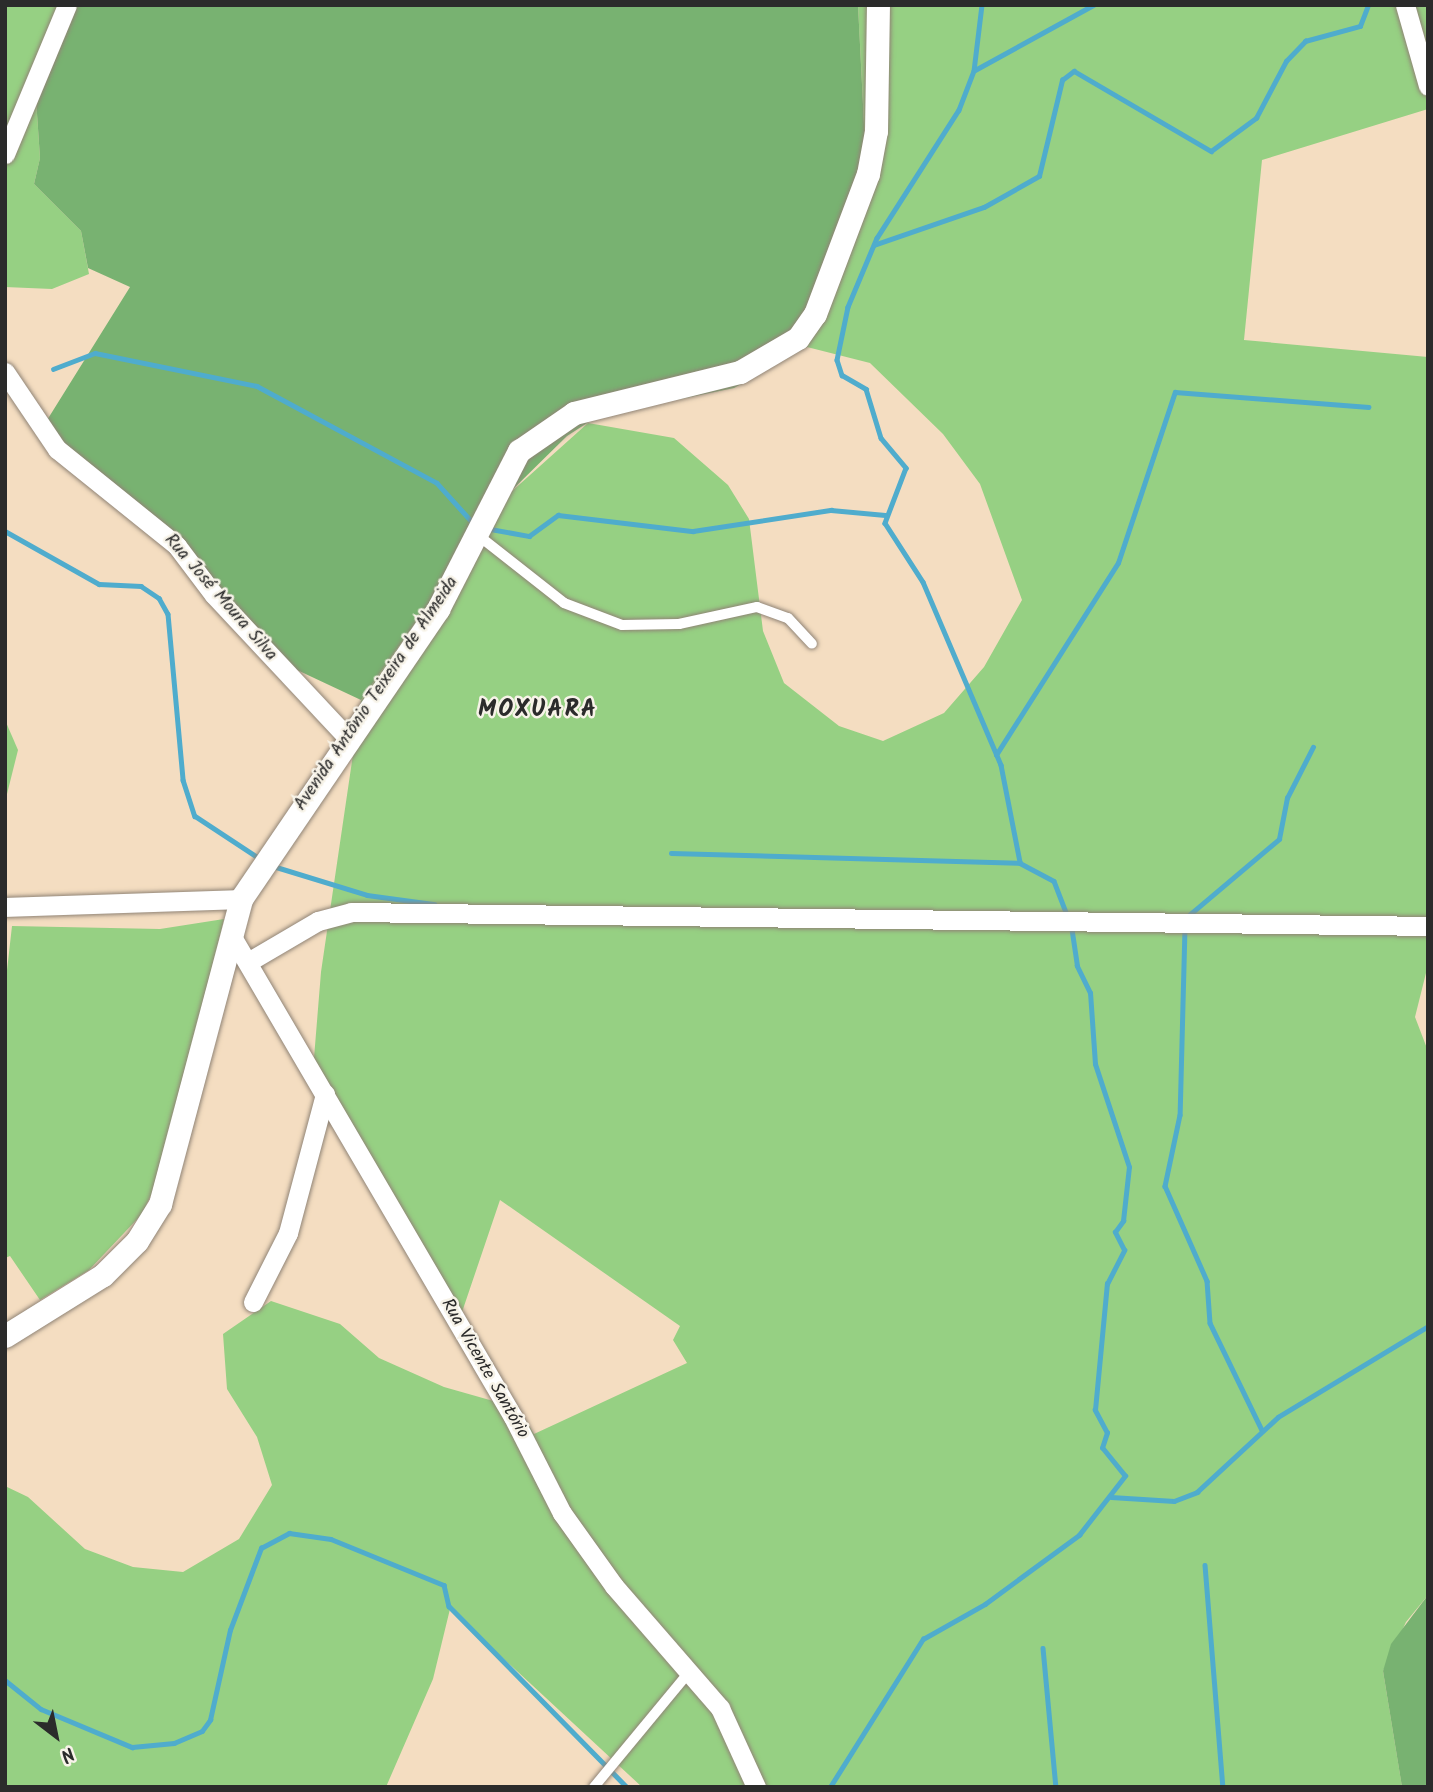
<!DOCTYPE html>
<meta charset="utf-8">
<style>
body{margin:0}
#map{position:relative;width:1433px;height:1792px;overflow:hidden;background:#f4ddc1;font-family:Kalam,sans-serif}
div>[style]{position:absolute}
.green>*{inset:0;background:#96d083}
.forest>*{inset:0;background:#78b271}
.stream>*{height:4.5px;margin:-2.25px;padding:0 2.25px;transform-origin:2.25px;border-radius:2.25px;background:#4faccd}
.roads{filter:drop-shadow(0 0 2px #908476) drop-shadow(0 0 2px #908476)}
.service>*{height:10px;margin:-5px;padding:0 5px;transform-origin:5px;border-radius:5px;background:#fff}
.minor>*{height:19px;margin:-9.5px;padding:0 9.5px;transform-origin:9.5px;border-radius:9.5px;background:#fff}
.tertiary>*{height:23px;margin:-11.5px;padding:0 11.5px;transform-origin:11.5px;border-radius:11.5px;background:#fff}
span{translate:-50% -50%;white-space:nowrap;text-align:center;line-height:1.15;-webkit-text-stroke:5px #f7f3e8;paint-order:stroke}
.street-label{font-size:18px;color:#2b2b2b}
.district-label{font-size:24px;color:#2b2b2b;font-weight:700;letter-spacing:2px}
.frame{position:absolute;inset:0;border:7px solid #2b2b2b;pointer-events:none}
.north{position:absolute;left:21px;top:1701px;width:70px;height:70px;-webkit-text-stroke:5px #f7f3e8;paint-order:stroke;rotate:148deg;font-size:19px;font-weight:700;line-height:28px;text-align:center;color:#2b2b2b}
.north::after{content:'';display:block;margin:auto;width:24px;height:32px;background:#2b2b2b;clip-path:polygon(50% 0,100% 100%,50% 72%,0 100%)}
</style>
<div id="map">
<div class="green">
<div style="clip-path:polygon(5px 5px,71px 5px,36px 99px,40px 158px,34px 184px,81px 231px,89px 274px,52px 289px,5px 287px)"></div>
<div style="clip-path:polygon(858px 5px,1428px 5px,1428px 109px,1262px 160px,1244px 340px,1428px 357px,1428px 965px,1415px 1017px,1428px 1051px,1428px 1595px,1406px 1622px,1383px 1671px,1402px 1787px,642px 1787px,450px 1609px,433px 1679px,386px 1787px,5px 1787px,5px 1486px,28px 1497px,85px 1549px,133px 1567px,183px 1572px,239px 1539px,272px 1485px,257px 1437px,227px 1389px,223px 1334px,271px 1301px,340px 1324px,379px 1358px,444px 1387px,518px 1408px,534px 1434px,687px 1363px,673px 1340px,680px 1326px,500px 1200px,461px 1315px,314px 1058px,321px 972px,361px 700px,501px 501px,588px 423px,674px 438px,728px 485px,749px 519px,763px 631px,784px 683px,839px 726px,883px 741px,944px 713px,984px 667px,1022px 600px,980px 484px,943px 434px,870px 363px,807px 347px,865px 144px)"></div>
<div style="clip-path:polygon(5px 720px,18px 750px,5px 802px)"></div>
<div style="clip-path:polygon(224px 919px,168px 1159px,142px 1214px,89px 1270px,40px 1300px,10px 1256px,5px 1258px,5px 988px,12px 926px,160px 929px)"></div>
</div>
<div class="forest">
<div style="clip-path:polygon(71px 5px,858px 5px,865px 144px,807px 347px,734px 388px,598px 416px,567px 436px,501px 501px,361px 700px,280px 662px,44px 425px,130px 287px,88px 268px,81px 231px,34px 184px,40px 158px,36px 99px)"></div>
<div style="clip-path:polygon(1428px 1595px,1428px 1787px,1402px 1787px,1383px 1671px,1391px 1644px)"></div>
</div>
<div class="stream">
<div style="left:982px;top:5px;width:66px;rotate:96.9deg"></div>
<div style="left:974px;top:71px;width:42px;rotate:111deg"></div>
<div style="left:959px;top:110px;width:152px;rotate:122.6deg"></div>
<div style="left:877px;top:238px;width:75px;rotate:112.8deg"></div>
<div style="left:848px;top:307px;width:54px;rotate:101.7deg"></div>
<div style="left:837px;top:360px;width:16px;rotate:72deg"></div>
<div style="left:842px;top:375px;width:28px;rotate:30deg"></div>
<div style="left:866px;top:389px;width:51px;rotate:73deg"></div>
<div style="left:881px;top:438px;width:39px;rotate:50deg"></div>
<div style="left:906px;top:468px;width:59px;rotate:110.9deg"></div>
<div style="left:885px;top:523px;width:70px;rotate:57.2deg"></div>
<div style="left:923px;top:582px;width:199px;rotate:66.9deg"></div>
<div style="left:1001px;top:765px;width:99px;rotate:78.9deg"></div>
<div style="left:975px;top:70px;width:135px;rotate:-28.8deg"></div>
<div style="left:874px;top:245px;width:116px;rotate:-19.1deg"></div>
<div style="left:984px;top:207px;width:63px;rotate:-29.4deg"></div>
<div style="left:1039px;top:176px;width:99px;rotate:-76.5deg"></div>
<div style="left:1062px;top:80px;width:15px;rotate:-37deg"></div>
<div style="left:1074px;top:71px;width:159px;rotate:30.3deg"></div>
<div style="left:1211px;top:151px;width:56px;rotate:-36.3deg"></div>
<div style="left:1256px;top:118px;width:64px;rotate:-62.2deg"></div>
<div style="left:1286px;top:61px;width:28px;rotate:-46deg"></div>
<div style="left:1305px;top:41px;width:57px;rotate:-15.3deg"></div>
<div style="left:1360px;top:26px;width:22px;rotate:-69deg"></div>
<div style="left:53px;top:369px;width:45px;rotate:-20.9deg"></div>
<div style="left:95px;top:353px;width:165px;rotate:11.5deg"></div>
<div style="left:257px;top:386px;width:204px;rotate:28.3deg"></div>
<div style="left:437px;top:483px;width:55px;rotate:47.9deg"></div>
<div style="left:485px;top:528px;width:45px;rotate:10.3deg"></div>
<div style="left:529px;top:536px;width:36px;rotate:-36deg"></div>
<div style="left:558px;top:515px;width:136px;rotate:6.8deg"></div>
<div style="left:693px;top:531px;width:140px;rotate:-8.7deg"></div>
<div style="left:831px;top:510px;width:54px;rotate:5.3deg"></div>
<div style="left:5px;top:531px;width:108px;rotate:29.4deg"></div>
<div style="left:99px;top:584px;width:42px;rotate:2.7deg"></div>
<div style="left:141px;top:586px;width:22px;rotate:34deg"></div>
<div style="left:159px;top:598px;width:18px;rotate:61deg"></div>
<div style="left:168px;top:614px;width:167px;rotate:84.8deg"></div>
<div style="left:183px;top:780px;width:38px;rotate:72deg"></div>
<div style="left:195px;top:816px;width:77px;rotate:33.3deg"></div>
<div style="left:996px;top:755px;width:227px;rotate:-57.6deg"></div>
<div style="left:1118px;top:563px;width:180px;rotate:-71.6deg"></div>
<div style="left:1175px;top:392px;width:194px;rotate:4.4deg"></div>
<div style="left:671px;top:853px;width:349px;rotate:1.6deg"></div>
<div style="left:1020px;top:863px;width:38px;rotate:28deg"></div>
<div style="left:1054px;top:881px;width:36px;rotate:69deg"></div>
<div style="left:273px;top:866px;width:98px;rotate:17.1deg"></div>
<div style="left:367px;top:895px;width:68px;rotate:7.7deg"></div>
<div style="left:1188px;top:916px;width:119px;rotate:-40.2deg"></div>
<div style="left:1279px;top:839px;width:42px;rotate:-79deg"></div>
<div style="left:1287px;top:798px;width:57px;rotate:-63deg"></div>
<div style="left:1185px;top:928px;width:187px;rotate:91.5deg"></div>
<div style="left:1180px;top:1115px;width:73px;rotate:101.9deg"></div>
<div style="left:1165px;top:1186px;width:104px;rotate:66.1deg"></div>
<div style="left:1207px;top:1281px;width:42px;rotate:85.9deg"></div>
<div style="left:1210px;top:1323px;width:119px;rotate:64.1deg"></div>
<div style="left:1111px;top:1497px;width:63px;rotate:3.6deg"></div>
<div style="left:1174px;top:1501px;width:25px;rotate:-21deg"></div>
<div style="left:1197px;top:1492px;width:110px;rotate:-42.8deg"></div>
<div style="left:1278px;top:1417px;width:175px;rotate:-31.2deg"></div>
<div style="left:1205px;top:1565px;width:223px;rotate:85.4deg"></div>
<div style="left:1043px;top:1648px;width:140px;rotate:84.7deg"></div>
<div style="left:5px;top:1680px;width:46px;rotate:38.9deg"></div>
<div style="left:41px;top:1709px;width:99px;rotate:22.7deg"></div>
<div style="left:132px;top:1747px;width:42px;rotate:-5.4deg"></div>
<div style="left:174px;top:1743px;width:30px;rotate:-23deg"></div>
<div style="left:202px;top:1731px;width:14px;rotate:-54deg"></div>
<div style="left:210px;top:1720px;width:92px;rotate:-77.5deg"></div>
<div style="left:230px;top:1630px;width:88px;rotate:-69.3deg"></div>
<div style="left:261px;top:1548px;width:32px;rotate:-28deg"></div>
<div style="left:289px;top:1533px;width:42px;rotate:8.1deg"></div>
<div style="left:331px;top:1539px;width:122px;rotate:22.2deg"></div>
<div style="left:444px;top:1585px;width:22px;rotate:77deg"></div>
<div style="left:449px;top:1606px;width:254px;rotate:45.5deg"></div>
<div style="left:830px;top:1787px;width:175px;rotate:-57.9deg"></div>
<div style="left:923px;top:1639px;width:71px;rotate:-29.4deg"></div>
<div style="left:985px;top:1604px;width:117px;rotate:-36.3deg"></div>
<div style="left:1079px;top:1535px;width:75px;rotate:-52.1deg"></div>
<div style="left:1125px;top:1476px;width:36px;rotate:-129deg"></div>
<div style="left:1102px;top:1448px;width:16px;rotate:-72deg"></div>
<div style="left:1107px;top:1433px;width:26px;rotate:-118deg"></div>
<div style="left:1095px;top:1410px;width:127px;rotate:-84.6deg"></div>
<div style="left:1107px;top:1284px;width:38px;rotate:-63deg"></div>
<div style="left:1124px;top:1250px;width:20px;rotate:-117deg"></div>
<div style="left:1115px;top:1232px;width:14px;rotate:-54deg"></div>
<div style="left:1123px;top:1221px;width:54px;rotate:-83.7deg"></div>
<div style="left:1129px;top:1167px;width:108px;rotate:-108.3deg"></div>
<div style="left:1095px;top:1064px;width:71px;rotate:-94deg"></div>
<div style="left:1090px;top:993px;width:30px;rotate:-116deg"></div>
<div style="left:1077px;top:966px;width:40px;rotate:-98.5deg"></div>
</div>
<div class="roads">
<div class="service">
<div style="left:479px;top:536px;width:108px;rotate:38.2deg"></div>
<div style="left:564px;top:603px;width:62px;rotate:20.8deg"></div>
<div style="left:622px;top:625px;width:57px;rotate:-1deg"></div>
<div style="left:679px;top:624px;width:80px;rotate:-12.3deg"></div>
<div style="left:757px;top:607px;width:33px;rotate:20deg"></div>
<div style="left:788px;top:618px;width:35px;rotate:47deg"></div>
<div style="left:594px;top:1787px;width:149px;rotate:-50.4deg"></div>
</div>
<div class="minor">
<div style="left:1405px;top:5px;width:84px;rotate:74.1deg"></div>
<div style="left:5px;top:154px;width:161px;rotate:-67.4deg"></div>
<div style="left:5px;top:372px;width:93px;rotate:56deg"></div>
<div style="left:57px;top:449px;width:154px;rotate:38.9deg"></div>
<div style="left:177px;top:546px;width:61px;rotate:52.9deg"></div>
<div style="left:214px;top:595px;width:196px;rotate:46.9deg"></div>
<div style="left:5px;top:907px;width:236px;rotate:-1.9deg"></div>
<div style="left:231px;top:935px;width:558px;rotate:59.67deg"></div>
<div style="left:513px;top:1417px;width:108px;rotate:63deg"></div>
<div style="left:562px;top:1513px;width:90px;rotate:54.5deg"></div>
<div style="left:614px;top:1586px;width:162px;rotate:49deg"></div>
<div style="left:720px;top:1708px;width:87px;rotate:65.5deg"></div>
<div style="left:248px;top:962px;width:81px;rotate:-30.4deg"></div>
<div style="left:318px;top:921px;width:34px;rotate:-15deg"></div>
<div style="left:351px;top:912px;width:1077px;rotate:0.74deg"></div>
<div style="left:253px;top:1302px;width:77px;rotate:-63.1deg"></div>
<div style="left:288px;top:1233px;width:144px;rotate:-75.1deg"></div>
</div>
<div class="tertiary">
<div style="left:5px;top:1336px;width:115px;rotate:-31.9deg"></div>
<div style="left:103px;top:1275px;width:48px;rotate:-45deg"></div>
<div style="left:137px;top:1241px;width:44px;rotate:-58.1deg"></div>
<div style="left:160px;top:1204px;width:316px;rotate:-75.1deg"></div>
<div style="left:241px;top:899px;width:351px;rotate:-55.8deg"></div>
<div style="left:438px;top:609px;width:178px;rotate:-62.9deg"></div>
<div style="left:519px;top:451px;width:67px;rotate:-34.6deg"></div>
<div style="left:574px;top:413px;width:171px;rotate:-13.9deg"></div>
<div style="left:740px;top:372px;width:67px;rotate:-30.4deg"></div>
<div style="left:798px;top:338px;width:29px;rotate:-55deg"></div>
<div style="left:815px;top:314px;width:150px;rotate:-69.3deg"></div>
<div style="left:868px;top:174px;width:44px;rotate:-79.5deg"></div>
<div style="left:876px;top:131px;width:126px;rotate:-89.1deg"></div>
</div>
</div>
<div class="street-label">
<span style="left:220px;top:598px;rotate:49deg">Rua José Moura Silva</span>
<span style="left:377px;top:694px;rotate:-56deg">Avenida Antônio Teixeira de Almeida</span>
<span style="left:484px;top:1369px;rotate:60deg">Rua Vicente Santório</span>
</div>
<div class="district-label">
<span style="left:538px;top:710px">MOXUARA</span>
</div>
<div class="frame"></div>
<div class="north">N</div>
</div>
